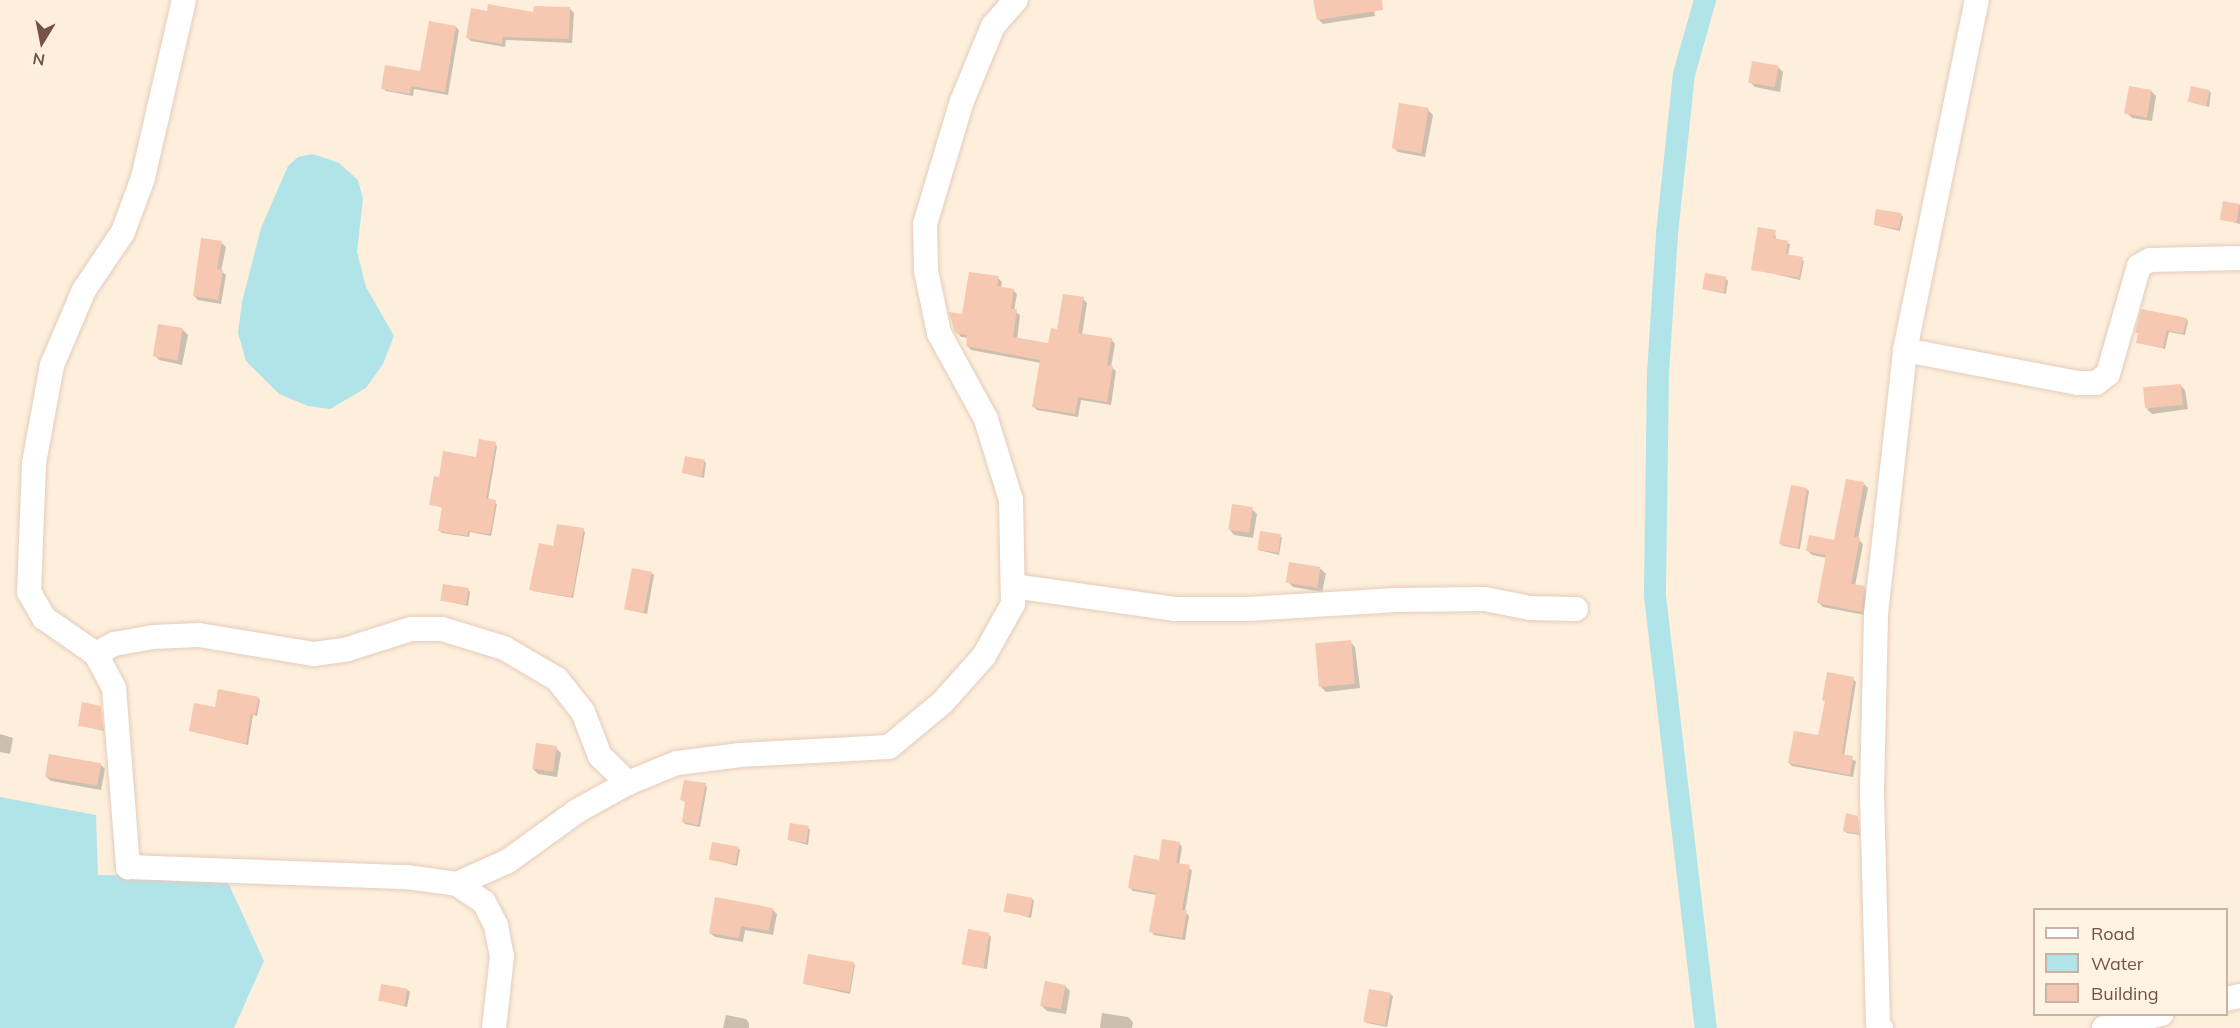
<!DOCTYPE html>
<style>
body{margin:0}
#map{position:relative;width:2240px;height:1028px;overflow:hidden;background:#feefdc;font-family:Mulish,sans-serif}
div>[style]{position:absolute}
.water>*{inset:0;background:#b0e4e9}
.shadow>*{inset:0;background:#0003}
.canal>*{height:22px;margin:-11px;padding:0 11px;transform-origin:11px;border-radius:11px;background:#b0e4e9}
.building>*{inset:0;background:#f6c8b1;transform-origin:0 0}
.roads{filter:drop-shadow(0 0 2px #e4cbbb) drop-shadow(0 0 2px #e4cbbb)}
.street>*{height:24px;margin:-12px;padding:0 12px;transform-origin:12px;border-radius:12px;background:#fff}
span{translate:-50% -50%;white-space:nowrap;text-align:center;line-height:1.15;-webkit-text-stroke:5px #fff3e4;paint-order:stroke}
.legend{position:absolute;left:2033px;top:908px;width:195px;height:108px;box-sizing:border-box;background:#fff3e4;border:2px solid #c8b3a4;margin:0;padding:8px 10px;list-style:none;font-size:18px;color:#755243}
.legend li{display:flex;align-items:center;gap:12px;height:30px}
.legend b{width:30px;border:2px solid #c8b3a4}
.north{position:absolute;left:12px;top:12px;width:60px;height:60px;-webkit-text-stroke:4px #fff3e4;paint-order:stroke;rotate:190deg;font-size:16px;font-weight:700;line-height:24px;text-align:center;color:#755243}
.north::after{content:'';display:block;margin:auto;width:21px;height:27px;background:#755243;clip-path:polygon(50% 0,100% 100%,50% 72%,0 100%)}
</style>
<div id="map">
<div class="water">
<div style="clip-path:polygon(313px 154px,339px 163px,358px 180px,363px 199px,357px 252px,366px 287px,394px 336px,383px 364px,366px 388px,330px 409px,308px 406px,279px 394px,246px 361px,238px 333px,242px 302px,261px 228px,288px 166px,298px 157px)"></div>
<div style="clip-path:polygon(0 797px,96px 815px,98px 875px,225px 876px,264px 961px,234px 1028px,0 1028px)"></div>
</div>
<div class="shadow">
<div style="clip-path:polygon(1328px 0,1373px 0,1375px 16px,1323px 24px,1318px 19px)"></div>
<div style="clip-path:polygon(570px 9px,574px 13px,572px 43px,506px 40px,505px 47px,471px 41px,467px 37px,535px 14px)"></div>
<div style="clip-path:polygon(456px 27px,459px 30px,448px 95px,414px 89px,413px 96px,386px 91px,383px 88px,421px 73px)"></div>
<div style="clip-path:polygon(1778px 67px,1783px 72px,1780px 92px,1755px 87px,1750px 82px)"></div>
<div style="clip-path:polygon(2151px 91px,2156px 96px,2152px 121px,2132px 118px,2127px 113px)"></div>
<div style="clip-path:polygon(2209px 91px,2211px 93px,2209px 107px,2190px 102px)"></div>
<div style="clip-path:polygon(1428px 110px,1433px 115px,1425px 157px,1398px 152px,1393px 147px)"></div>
<div style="clip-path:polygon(2224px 203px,2240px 205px,2240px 224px,2222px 219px)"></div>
<div style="clip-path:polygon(1901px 215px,1903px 217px,1900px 231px,1875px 225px)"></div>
<div style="clip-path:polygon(1775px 231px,1776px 240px,1790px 244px,1788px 255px,1804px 261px,1800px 280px,1753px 269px)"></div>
<div style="clip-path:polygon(222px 243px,226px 247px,221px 271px,226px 275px,221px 304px,198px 300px,194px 296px)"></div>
<div style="clip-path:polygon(998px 278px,1002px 282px,1001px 288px,1013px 290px,1017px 294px,1014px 311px,1020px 315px,1017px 340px,1049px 345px,1083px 299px,1087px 303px,1082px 335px,1111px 339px,1115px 344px,1111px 367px,1116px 371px,1111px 405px,1081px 400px,1078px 417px,1037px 410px,1033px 406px,1041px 363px,971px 350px,967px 346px,968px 338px,961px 337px,957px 332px,964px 315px)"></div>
<div style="clip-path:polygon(1726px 279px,1728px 281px,1726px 294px,1703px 289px)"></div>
<div style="clip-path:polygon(2186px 319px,2188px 321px,2185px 335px,2169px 332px,2165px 349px,2137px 342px,2139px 334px,2136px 332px)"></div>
<div style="clip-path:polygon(159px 326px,183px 330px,188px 335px,182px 365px,159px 360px,154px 355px)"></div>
<div style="clip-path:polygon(2180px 385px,2185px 390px,2188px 409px,2152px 414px,2147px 409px)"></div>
<div style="clip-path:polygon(495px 444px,497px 446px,488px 500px,497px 504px,491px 536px,470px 532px,469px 537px,442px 533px,440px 531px,443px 508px,431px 504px,440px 479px,477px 458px)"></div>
<div style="clip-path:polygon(704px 461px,706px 463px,704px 478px,683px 473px)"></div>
<div style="clip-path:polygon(1864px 484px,1868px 488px,1858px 539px,1863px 544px,1855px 586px,1864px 588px,1868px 592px,1865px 615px,1823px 607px,1819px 603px,1827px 558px,1812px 555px,1808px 551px,1836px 541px)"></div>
<div style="clip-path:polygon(1806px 489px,1809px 491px,1800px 549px,1783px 546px,1781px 544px)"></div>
<div style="clip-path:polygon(1252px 509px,1257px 514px,1253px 538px,1234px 535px,1230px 530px)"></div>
<div style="clip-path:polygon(583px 530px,585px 532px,573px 598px,533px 591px,531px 589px)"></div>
<div style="clip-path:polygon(1280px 536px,1282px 538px,1279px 555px,1258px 550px)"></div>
<div style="clip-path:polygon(1321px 569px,1326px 574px,1322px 592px,1293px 587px,1288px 582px)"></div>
<div style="clip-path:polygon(652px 573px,654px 575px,647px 614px,629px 610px,627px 608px)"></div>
<div style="clip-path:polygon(468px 589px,470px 592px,468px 606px,442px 600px)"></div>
<div style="clip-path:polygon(1350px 642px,1355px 647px,1360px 688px,1326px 692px,1321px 687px)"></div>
<div style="clip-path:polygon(1853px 679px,1856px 682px,1844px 756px,1856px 761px,1853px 777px,1792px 766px,1789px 763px,1819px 736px,1826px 702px,1823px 700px)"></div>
<div style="clip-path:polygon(258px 698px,260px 700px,257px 716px,253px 715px,248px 745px,190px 731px,216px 708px)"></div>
<div style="clip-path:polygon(100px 707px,104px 731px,80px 725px)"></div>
<div style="clip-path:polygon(0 734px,13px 738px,10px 754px,0 752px)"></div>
<div style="clip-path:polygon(556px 748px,561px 753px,557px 777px,538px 774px,533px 769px)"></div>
<div style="clip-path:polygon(100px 764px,105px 769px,101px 790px,51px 781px,46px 777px)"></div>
<div style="clip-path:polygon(705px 785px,707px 787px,700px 827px,685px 824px,683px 822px,687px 803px,682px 800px)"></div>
<div style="clip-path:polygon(1858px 817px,1860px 835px,1847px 833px,1844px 831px)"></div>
<div style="clip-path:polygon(808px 828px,810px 830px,808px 845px,789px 840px)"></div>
<div style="clip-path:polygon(1179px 843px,1182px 847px,1179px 865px,1192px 870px,1185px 912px,1189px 916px,1185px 940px,1154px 935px,1151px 931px,1157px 895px,1133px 891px,1130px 888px)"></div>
<div style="clip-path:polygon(738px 848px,740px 850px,737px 866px,711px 859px)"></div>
<div style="clip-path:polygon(1032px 899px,1034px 901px,1031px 918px,1006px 911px)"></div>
<div style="clip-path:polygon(772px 909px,777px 914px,773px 935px,745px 930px,743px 942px,715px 937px,710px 933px)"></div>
<div style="clip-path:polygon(989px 935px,991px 937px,987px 969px,966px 965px,964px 963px)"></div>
<div style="clip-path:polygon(853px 963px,855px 965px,850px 994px,805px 984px)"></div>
<div style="clip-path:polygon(1065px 986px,1070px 991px,1066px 1014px,1047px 1011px,1042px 1006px)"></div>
<div style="clip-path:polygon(408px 990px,410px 992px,407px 1007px,380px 1000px)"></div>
<div style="clip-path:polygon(1390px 994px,1393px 996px,1387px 1027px,1367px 1023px,1365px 1021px)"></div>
<div style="clip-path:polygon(1102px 1013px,1128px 1017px,1133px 1022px,1132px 1028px,1100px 1028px)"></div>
<div style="clip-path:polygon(726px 1015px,746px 1019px,749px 1023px,749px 1028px,723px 1028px)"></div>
</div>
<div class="canal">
<div style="left:1705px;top:0;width:77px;rotate:105.8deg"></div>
<div style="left:1684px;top:74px;width:161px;rotate:96.1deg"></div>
<div style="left:1667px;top:234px;width:138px;rotate:93.7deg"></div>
<div style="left:1658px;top:372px;width:224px;rotate:90.8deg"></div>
<div style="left:1655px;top:596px;width:435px;rotate:83.3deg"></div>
</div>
<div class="building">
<div style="clip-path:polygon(1313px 0,1382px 0,1383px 10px,1317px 20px)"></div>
<div style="clip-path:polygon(488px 4px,533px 12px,534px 6px,570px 7px,569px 39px,503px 37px,502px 44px,466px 38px,471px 8px,487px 11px)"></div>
<div style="clip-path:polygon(429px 21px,456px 26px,445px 92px,411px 86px,410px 94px,381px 89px,385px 65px,420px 71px)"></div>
<div style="left:1752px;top:61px;width:27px;height:22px;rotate:10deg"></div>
<div style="left:2129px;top:86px;width:23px;height:28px;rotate:10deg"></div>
<div style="left:2191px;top:86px;width:19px;height:16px;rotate:12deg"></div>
<div style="left:1399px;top:103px;width:30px;height:46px;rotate:9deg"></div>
<div style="left:2223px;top:201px;width:17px;height:19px;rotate:10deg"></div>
<div style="left:1876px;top:209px;width:26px;height:16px;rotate:9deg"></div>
<div style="clip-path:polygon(1758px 227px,1776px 230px,1774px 238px,1788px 241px,1786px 254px,1803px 257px,1799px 278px,1751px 270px)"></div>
<div style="clip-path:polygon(201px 238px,222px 241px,217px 269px,223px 270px,218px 300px,193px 296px)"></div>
<div style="clip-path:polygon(969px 272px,999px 276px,997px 286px,1014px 289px,1011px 309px,1017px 309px,1013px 337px,1048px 343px,1051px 328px,1057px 329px,1063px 294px,1084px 297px,1078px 333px,1112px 338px,1107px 365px,1113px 366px,1107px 402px,1078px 397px,1075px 414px,1032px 407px,1040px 360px,966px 346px,967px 335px,955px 333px,949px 312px,962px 314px)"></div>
<div style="left:1705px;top:273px;width:22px;height:16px;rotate:10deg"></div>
<div style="clip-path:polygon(2141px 309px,2187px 318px,2183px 334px,2167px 330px,2163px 348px,2136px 343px,2138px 333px,2135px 333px)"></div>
<div style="left:158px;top:324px;width:25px;height:33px;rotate:9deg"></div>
<div style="left:2181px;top:384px;width:21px;height:38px;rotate:85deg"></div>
<div style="clip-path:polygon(479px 439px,496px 442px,486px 498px,496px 500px,490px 534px,468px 531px,467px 536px,438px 531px,442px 507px,429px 505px,434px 476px,439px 477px,443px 451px,476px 457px)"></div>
<div style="left:685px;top:456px;width:20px;height:17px;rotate:11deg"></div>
<div style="clip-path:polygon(1846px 479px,1864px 482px,1854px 537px,1860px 538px,1851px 584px,1865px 586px,1861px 612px,1817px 603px,1826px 555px,1806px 551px,1809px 535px,1834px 540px)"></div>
<div style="clip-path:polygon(1791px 485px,1807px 488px,1798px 548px,1779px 544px)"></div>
<div style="left:1232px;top:504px;width:21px;height:26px;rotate:8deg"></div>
<div style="clip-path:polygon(557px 524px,584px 528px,572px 597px,529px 590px,539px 543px,553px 546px)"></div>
<div style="left:1260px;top:531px;width:21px;height:19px;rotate:8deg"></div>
<div style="left:1289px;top:562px;width:32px;height:21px;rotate:9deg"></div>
<div style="left:632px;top:568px;width:20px;height:42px;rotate:11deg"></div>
<div style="left:443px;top:584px;width:26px;height:17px;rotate:9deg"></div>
<div style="left:1351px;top:640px;width:44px;height:36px;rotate:85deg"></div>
<div style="clip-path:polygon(1827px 672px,1854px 677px,1842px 754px,1853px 756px,1850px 775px,1788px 763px,1794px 731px,1818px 735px,1825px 701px,1822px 700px)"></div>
<div style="clip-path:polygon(218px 689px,259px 697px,255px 715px,251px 714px,246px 744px,189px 731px,194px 703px,215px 707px)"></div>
<div style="clip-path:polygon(82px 702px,101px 706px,103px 730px,78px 726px)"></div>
<div style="left:536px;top:743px;width:21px;height:26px;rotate:8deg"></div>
<div style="left:49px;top:754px;width:53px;height:23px;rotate:10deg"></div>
<div style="clip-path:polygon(684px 780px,706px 783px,698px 825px,682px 822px,685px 801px,680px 800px)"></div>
<div style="clip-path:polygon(1846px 813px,1858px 816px,1859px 834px,1843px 831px)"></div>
<div style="left:790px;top:823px;width:19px;height:17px;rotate:9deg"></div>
<div style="clip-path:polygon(1162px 839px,1180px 842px,1176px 863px,1190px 865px,1182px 910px,1187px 911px,1182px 938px,1149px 932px,1156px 893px,1128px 888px,1134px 855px,1159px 860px)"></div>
<div style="left:712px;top:842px;width:27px;height:18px;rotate:10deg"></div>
<div style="left:1007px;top:893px;width:26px;height:19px;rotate:11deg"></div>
<div style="clip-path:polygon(715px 897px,773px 908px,769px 931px,741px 926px,739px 938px,709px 933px)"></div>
<div style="left:968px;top:929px;width:22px;height:36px;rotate:10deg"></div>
<div style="left:808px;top:954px;width:47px;height:30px;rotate:10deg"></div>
<div style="left:1045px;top:981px;width:21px;height:25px;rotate:11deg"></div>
<div style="left:381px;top:984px;width:27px;height:17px;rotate:10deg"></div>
<div style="left:1369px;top:989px;width:22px;height:33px;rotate:10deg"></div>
</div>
<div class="roads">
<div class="street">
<div style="left:184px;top:0;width:183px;rotate:103deg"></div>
<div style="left:143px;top:178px;width:58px;rotate:110.3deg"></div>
<div style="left:123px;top:232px;width:70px;rotate:123.9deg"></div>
<div style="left:84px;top:290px;width:82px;rotate:113.1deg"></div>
<div style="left:52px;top:365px;width:100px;rotate:100.4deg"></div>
<div style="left:34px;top:463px;width:129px;rotate:92.2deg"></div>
<div style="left:29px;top:592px;width:30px;rotate:60deg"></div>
<div style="left:44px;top:618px;width:63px;rotate:34.7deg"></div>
<div style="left:96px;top:654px;width:38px;rotate:62deg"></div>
<div style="left:114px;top:688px;width:180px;rotate:85.5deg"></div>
<div style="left:128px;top:867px;width:279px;rotate:2.1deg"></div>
<div style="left:407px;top:877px;width:50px;rotate:8deg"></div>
<div style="left:457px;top:884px;width:32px;rotate:34deg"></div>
<div style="left:484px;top:902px;width:27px;rotate:63deg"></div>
<div style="left:496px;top:926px;width:31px;rotate:79deg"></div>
<div style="left:502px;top:956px;width:72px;rotate:96.3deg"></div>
<div style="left:1905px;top:350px;width:176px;rotate:10.8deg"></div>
<div style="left:2078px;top:383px;width:18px"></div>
<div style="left:2096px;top:383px;width:15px;rotate:-37deg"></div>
<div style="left:2108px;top:374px;width:112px;rotate:-74deg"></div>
<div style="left:2139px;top:266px;width:13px;rotate:-29deg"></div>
<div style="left:2150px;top:260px;width:90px;rotate:-1.3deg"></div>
<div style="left:1013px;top:586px;width:163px;rotate:8.1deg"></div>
<div style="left:1174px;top:609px;width:74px"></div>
<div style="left:1248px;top:609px;width:149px;rotate:-3.5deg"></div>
<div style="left:1397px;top:600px;width:88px;rotate:-0.7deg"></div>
<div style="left:1485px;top:599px;width:46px;rotate:11.3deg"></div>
<div style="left:1530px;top:608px;width:46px;rotate:1.2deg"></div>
<div style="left:96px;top:654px;width:21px;rotate:-29deg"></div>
<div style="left:114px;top:644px;width:40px;rotate:-10deg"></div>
<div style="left:153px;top:637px;width:46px;rotate:-2.5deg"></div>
<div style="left:199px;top:635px;width:117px;rotate:9.4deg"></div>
<div style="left:314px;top:654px;width:34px;rotate:-8deg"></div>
<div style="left:348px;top:649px;width:66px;rotate:-17.6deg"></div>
<div style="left:411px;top:629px;width:31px"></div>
<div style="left:442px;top:629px;width:65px;rotate:17deg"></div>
<div style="left:504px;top:648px;width:61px;rotate:30.3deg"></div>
<div style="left:557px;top:679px;width:42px;rotate:51.8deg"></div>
<div style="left:583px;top:712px;width:47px;rotate:68.9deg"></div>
<div style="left:600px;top:756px;width:39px;rotate:44deg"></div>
<div style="left:457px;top:884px;width:56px;rotate:-24.3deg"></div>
<div style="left:508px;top:861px;width:85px;rotate:-35.9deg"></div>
<div style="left:577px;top:811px;width:58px;rotate:-28.8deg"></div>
<div style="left:628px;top:783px;width:53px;rotate:-22.2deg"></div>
<div style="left:677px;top:763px;width:64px;rotate:-7.2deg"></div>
<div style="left:740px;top:755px;width:149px;rotate:-3.1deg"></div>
<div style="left:889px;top:747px;width:70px;rotate:-39.8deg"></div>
<div style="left:943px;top:702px;width:62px;rotate:-48.3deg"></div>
<div style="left:984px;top:656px;width:60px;rotate:-60.9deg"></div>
<div style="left:1013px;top:604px;width:104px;rotate:-91.1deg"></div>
<div style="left:1011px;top:500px;width:85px;rotate:-107.2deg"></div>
<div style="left:986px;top:419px;width:98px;rotate:-118.7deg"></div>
<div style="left:939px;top:333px;width:63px;rotate:-101.8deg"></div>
<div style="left:926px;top:271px;width:47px;rotate:-91.2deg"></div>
<div style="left:925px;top:224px;width:128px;rotate:-73.3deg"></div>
<div style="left:962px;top:101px;width:81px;rotate:-67.5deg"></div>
<div style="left:993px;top:26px;width:35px;rotate:-49deg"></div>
<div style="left:2226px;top:999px;width:14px;rotate:-12deg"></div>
<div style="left:1881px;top:1028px;width:6px;rotate:-121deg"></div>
<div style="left:1878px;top:1023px;width:231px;rotate:-91.5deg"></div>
<div style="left:1872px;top:792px;width:178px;rotate:-88.7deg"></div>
<div style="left:1876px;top:614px;width:266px;rotate:-83.7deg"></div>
<div style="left:1905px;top:350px;width:357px;rotate:-78.4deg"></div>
<div style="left:2104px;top:1028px;width:59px;rotate:-13.8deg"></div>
</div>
</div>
<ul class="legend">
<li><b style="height:8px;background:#fff"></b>Road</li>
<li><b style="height:16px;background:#b0e4e9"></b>Water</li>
<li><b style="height:16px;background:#f6c8b1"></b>Building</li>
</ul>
<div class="north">N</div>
</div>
